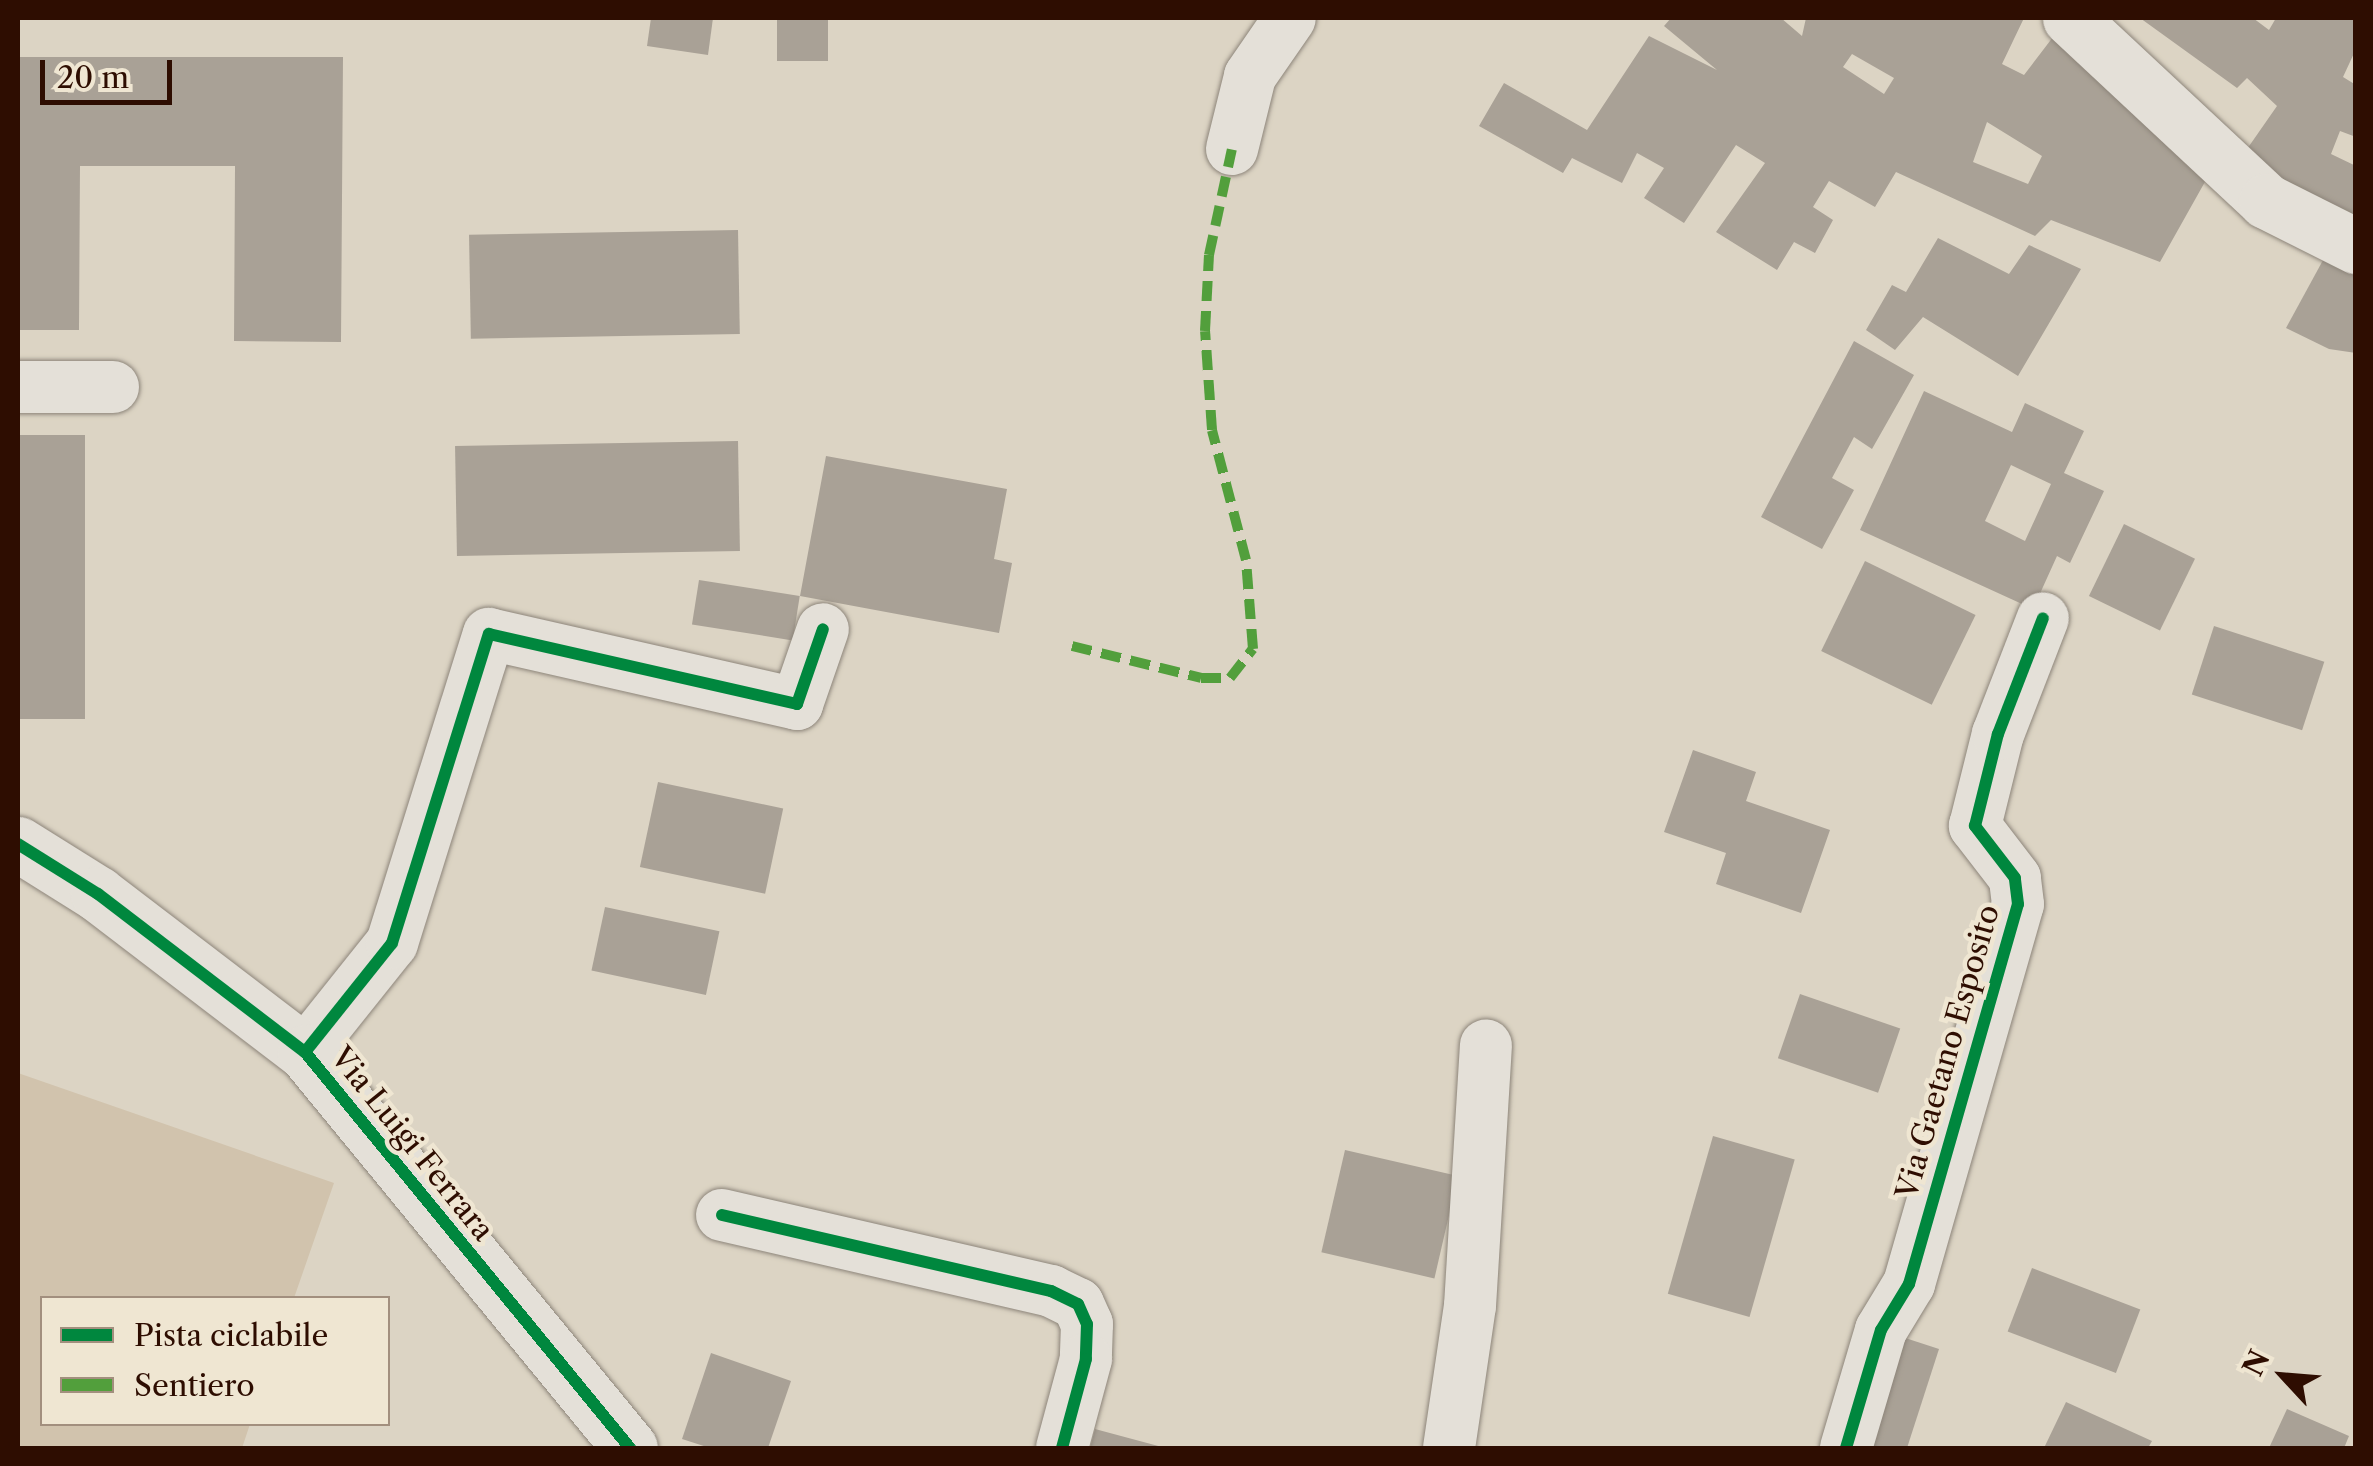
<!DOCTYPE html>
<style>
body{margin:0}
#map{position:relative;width:2373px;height:1466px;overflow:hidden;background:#dcd4c4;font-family:"Libre Caslon Text",serif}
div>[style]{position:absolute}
.green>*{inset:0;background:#d1c3ad}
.building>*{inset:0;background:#a9a196;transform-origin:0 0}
.roads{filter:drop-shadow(0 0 2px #8d857a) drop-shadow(0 0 2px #8d857a)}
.street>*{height:52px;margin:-26px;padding:0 26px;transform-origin:26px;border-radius:26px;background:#e4e0d8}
.secondary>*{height:55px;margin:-27.5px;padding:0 27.5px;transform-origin:27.5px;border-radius:27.5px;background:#e4e0d8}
.quiet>*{height:10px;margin-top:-5px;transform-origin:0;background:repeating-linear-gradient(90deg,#529f3c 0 20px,transparent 0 30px)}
.cycleway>*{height:12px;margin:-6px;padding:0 6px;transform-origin:6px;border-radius:6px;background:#00873e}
span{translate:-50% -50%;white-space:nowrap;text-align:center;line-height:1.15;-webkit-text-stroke:9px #efe6d2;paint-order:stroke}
.street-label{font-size:30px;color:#2e0d01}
.frame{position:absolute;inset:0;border:20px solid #2e0d01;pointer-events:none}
.legend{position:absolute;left:40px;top:1296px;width:350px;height:130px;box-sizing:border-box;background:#efe6d2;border:2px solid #a28f7e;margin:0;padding:12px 18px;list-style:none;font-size:30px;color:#2e0d01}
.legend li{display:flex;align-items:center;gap:20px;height:50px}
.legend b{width:50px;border:2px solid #a28f7e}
.north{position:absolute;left:2233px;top:1326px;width:100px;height:100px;-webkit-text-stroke:8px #efe6d2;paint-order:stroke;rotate:296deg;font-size:28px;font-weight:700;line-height:40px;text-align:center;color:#2e0d01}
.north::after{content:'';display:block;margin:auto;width:35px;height:45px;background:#2e0d01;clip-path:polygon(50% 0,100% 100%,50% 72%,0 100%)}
.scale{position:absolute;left:40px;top:60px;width:132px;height:45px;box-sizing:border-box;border:5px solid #2e0d01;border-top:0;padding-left:12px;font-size:30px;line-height:35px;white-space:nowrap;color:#2e0d01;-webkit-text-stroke:8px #efe6d2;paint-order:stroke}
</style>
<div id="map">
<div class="green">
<div style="clip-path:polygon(18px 1073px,334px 1183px,294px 1298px,42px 1298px,42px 1424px,250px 1424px,242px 1448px,18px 1448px)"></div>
</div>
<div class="building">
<div style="clip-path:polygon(651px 18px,713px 18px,708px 55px,647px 46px)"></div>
<div style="left:777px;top:18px;width:51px;height:43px"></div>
<div style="clip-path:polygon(evenodd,1671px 18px,1781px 18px,1802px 36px,1806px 18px,2024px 18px,2002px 64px,2024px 75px,2053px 37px,2215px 164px,2160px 262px,2051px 220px,2035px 236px,1896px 172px,1875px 207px,1829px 181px,1813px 207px,1833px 220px,1815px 253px,1794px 242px,1777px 270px,1716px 232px,1765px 163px,1736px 145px,1684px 223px,1644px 198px,1664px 168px,1637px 153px,1622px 183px,1572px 158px,1563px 173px,1479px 126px,1504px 83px,1587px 130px,1649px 36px,1717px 70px,1664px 26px,1671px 18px,1852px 54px,1894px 78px,1884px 94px,1843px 67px,1852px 54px,1671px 18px,1987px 122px,2042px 156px,2028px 184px,1973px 162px,1987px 122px)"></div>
<div style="clip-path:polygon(2140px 18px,2253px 18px,2269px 30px,2276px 18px,2356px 18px,2356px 49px,2343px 77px,2356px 85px,2356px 137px,2340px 131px,2331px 154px,2356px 166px,2356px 234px,2238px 162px,2277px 106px,2247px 78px,2237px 88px)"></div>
<div style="clip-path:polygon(18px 57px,343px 57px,341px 342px,234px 341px,235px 166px,80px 166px,79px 330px,18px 330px)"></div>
<div style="left:738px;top:230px;width:104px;height:269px;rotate:89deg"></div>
<div style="clip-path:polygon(1938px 238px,2009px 274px,2029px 245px,2081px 269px,2018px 376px,1923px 317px,1895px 350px,1866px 330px,1892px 285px,1906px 292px)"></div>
<div style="clip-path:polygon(2328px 251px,2356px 257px,2356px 353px,2329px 349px,2286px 328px)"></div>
<div style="clip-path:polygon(1854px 341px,1914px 375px,1872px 449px,1854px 437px,1832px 478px,1854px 490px,1822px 549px,1761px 517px)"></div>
<div style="clip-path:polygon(evenodd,1924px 391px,2012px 432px,2025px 403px,2084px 431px,2064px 473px,2104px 491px,2070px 563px,2057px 556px,2033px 609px,1860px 530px,1924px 391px,2011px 465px,2051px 484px,2025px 541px,1985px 521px,2011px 465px)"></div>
<div style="left:18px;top:435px;width:67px;height:284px"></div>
<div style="left:738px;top:441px;width:110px;height:283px;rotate:89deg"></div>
<div style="clip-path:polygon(826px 456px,1007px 489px,994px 559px,1012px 563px,999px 633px,800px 596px)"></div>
<div style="left:2124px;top:524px;width:79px;height:80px;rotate:26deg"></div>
<div style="left:1865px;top:561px;width:123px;height:100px;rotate:26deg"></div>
<div style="left:699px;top:580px;width:102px;height:45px;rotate:9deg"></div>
<div style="left:2214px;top:626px;width:116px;height:72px;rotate:18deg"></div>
<div style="clip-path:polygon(1693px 750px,1756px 772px,1746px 801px,1830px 830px,1801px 913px,1716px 884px,1726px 853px,1664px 832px)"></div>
<div style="left:658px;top:782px;width:128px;height:87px;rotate:12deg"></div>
<div style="left:605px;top:907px;width:117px;height:65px;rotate:12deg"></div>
<div style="left:1800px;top:994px;width:106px;height:68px;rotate:19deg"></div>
<div style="left:1713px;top:1136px;width:85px;height:164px;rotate:16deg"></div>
<div style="left:1345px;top:1150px;width:116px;height:105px;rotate:13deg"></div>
<div style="left:2032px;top:1268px;width:116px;height:68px;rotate:21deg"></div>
<div style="clip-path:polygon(1893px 1334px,1939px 1349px,1907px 1448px,1857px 1448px)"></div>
<div style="clip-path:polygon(711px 1353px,791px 1381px,768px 1448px,710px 1448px,682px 1439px)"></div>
<div style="clip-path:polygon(2066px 1402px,2152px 1441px,2148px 1448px,2044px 1448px)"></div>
<div style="clip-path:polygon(2287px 1409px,2349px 1436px,2344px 1448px,2269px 1448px)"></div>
<div style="clip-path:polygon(1095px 1429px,1162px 1447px,1162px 1448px,1090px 1448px)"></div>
</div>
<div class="roads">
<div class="street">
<div style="left:1232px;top:149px;width:75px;rotate:-76.1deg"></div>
<div style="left:1250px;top:76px;width:70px;rotate:-55.4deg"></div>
<div style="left:18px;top:387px;width:95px"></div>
<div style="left:305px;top:1052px;width:139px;rotate:-51.4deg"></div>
<div style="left:392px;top:943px;width:324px;rotate:-72.6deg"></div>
<div style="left:489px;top:634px;width:316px;rotate:12.8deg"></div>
<div style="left:797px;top:704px;width:79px;rotate:-70.9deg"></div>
<div style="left:722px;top:1215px;width:338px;rotate:13deg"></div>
<div style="left:1051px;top:1291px;width:30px;rotate:26deg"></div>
<div style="left:1078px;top:1304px;width:22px;rotate:66deg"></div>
<div style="left:1087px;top:1324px;width:35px;rotate:92deg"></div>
<div style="left:1086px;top:1359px;width:92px;rotate:105.1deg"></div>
<div style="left:1449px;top:1448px;width:144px;rotate:-81.6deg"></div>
<div style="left:1470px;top:1306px;width:261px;rotate:-86.5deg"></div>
<div style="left:1846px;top:1448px;width:123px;rotate:-73.5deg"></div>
<div style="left:1881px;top:1330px;width:54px;rotate:-58.7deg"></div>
<div style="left:1909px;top:1284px;width:395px;rotate:-74deg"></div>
<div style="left:2018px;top:904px;width:26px;rotate:-97deg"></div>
<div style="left:2015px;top:878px;width:66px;rotate:-127.6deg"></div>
<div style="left:1975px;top:826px;width:95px;rotate:-76deg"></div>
<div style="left:1998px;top:734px;width:124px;rotate:-68.8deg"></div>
</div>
<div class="secondary">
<div style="left:2070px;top:18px;width:268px;rotate:43deg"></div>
<div style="left:2266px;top:201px;width:101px;rotate:26.6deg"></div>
<div style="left:18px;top:844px;width:94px;rotate:32deg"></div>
<div style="left:98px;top:894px;width:260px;rotate:37.4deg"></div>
<div style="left:305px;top:1052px;width:512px;rotate:50.62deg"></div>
</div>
</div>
<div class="quiet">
<div style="left:1072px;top:646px;width:133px;rotate:13.9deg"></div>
<div style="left:1201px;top:678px;width:29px"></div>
<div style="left:1230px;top:678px;width:37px;rotate:-52deg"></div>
<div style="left:1253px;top:649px;width:89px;rotate:-94.5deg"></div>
<div style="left:1246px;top:560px;width:134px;rotate:-104.7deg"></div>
<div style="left:1212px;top:430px;width:99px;rotate:-94deg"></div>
<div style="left:1205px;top:331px;width:76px;rotate:-87deg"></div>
<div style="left:1209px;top:255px;width:108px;rotate:-77.8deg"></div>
</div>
<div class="cycleway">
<div style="left:18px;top:844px;width:94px;rotate:32deg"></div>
<div style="left:98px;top:894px;width:260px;rotate:37.4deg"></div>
<div style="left:305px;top:1052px;width:512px;rotate:50.62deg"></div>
<div style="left:305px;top:1052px;width:139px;rotate:-51.4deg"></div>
<div style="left:392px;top:943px;width:324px;rotate:-72.6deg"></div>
<div style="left:489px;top:634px;width:316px;rotate:12.8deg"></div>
<div style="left:797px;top:704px;width:79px;rotate:-70.9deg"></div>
<div style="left:722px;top:1215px;width:338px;rotate:13deg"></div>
<div style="left:1051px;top:1291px;width:30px;rotate:26deg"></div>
<div style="left:1078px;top:1304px;width:22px;rotate:66deg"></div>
<div style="left:1087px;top:1324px;width:35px;rotate:92deg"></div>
<div style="left:1086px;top:1359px;width:92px;rotate:105.1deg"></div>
<div style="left:1846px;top:1448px;width:123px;rotate:-73.5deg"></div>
<div style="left:1881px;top:1330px;width:54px;rotate:-58.7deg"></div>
<div style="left:1909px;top:1284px;width:395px;rotate:-74deg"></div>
<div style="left:2018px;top:904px;width:26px;rotate:-97deg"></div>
<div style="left:2015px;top:878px;width:66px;rotate:-127.6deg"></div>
<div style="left:1975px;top:826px;width:95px;rotate:-76deg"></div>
<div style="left:1998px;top:734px;width:124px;rotate:-68.8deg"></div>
</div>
<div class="street-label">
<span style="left:1948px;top:1052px;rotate:-74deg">Via Gaetano Esposito</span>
<span style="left:412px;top:1144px;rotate:51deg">Via Luigi Ferrara</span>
</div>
<div class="frame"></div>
<ul class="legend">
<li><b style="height:12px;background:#00873e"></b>Pista ciclabile</li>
<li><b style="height:12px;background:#529f3c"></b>Sentiero</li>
</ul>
<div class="north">N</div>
<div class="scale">20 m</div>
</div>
